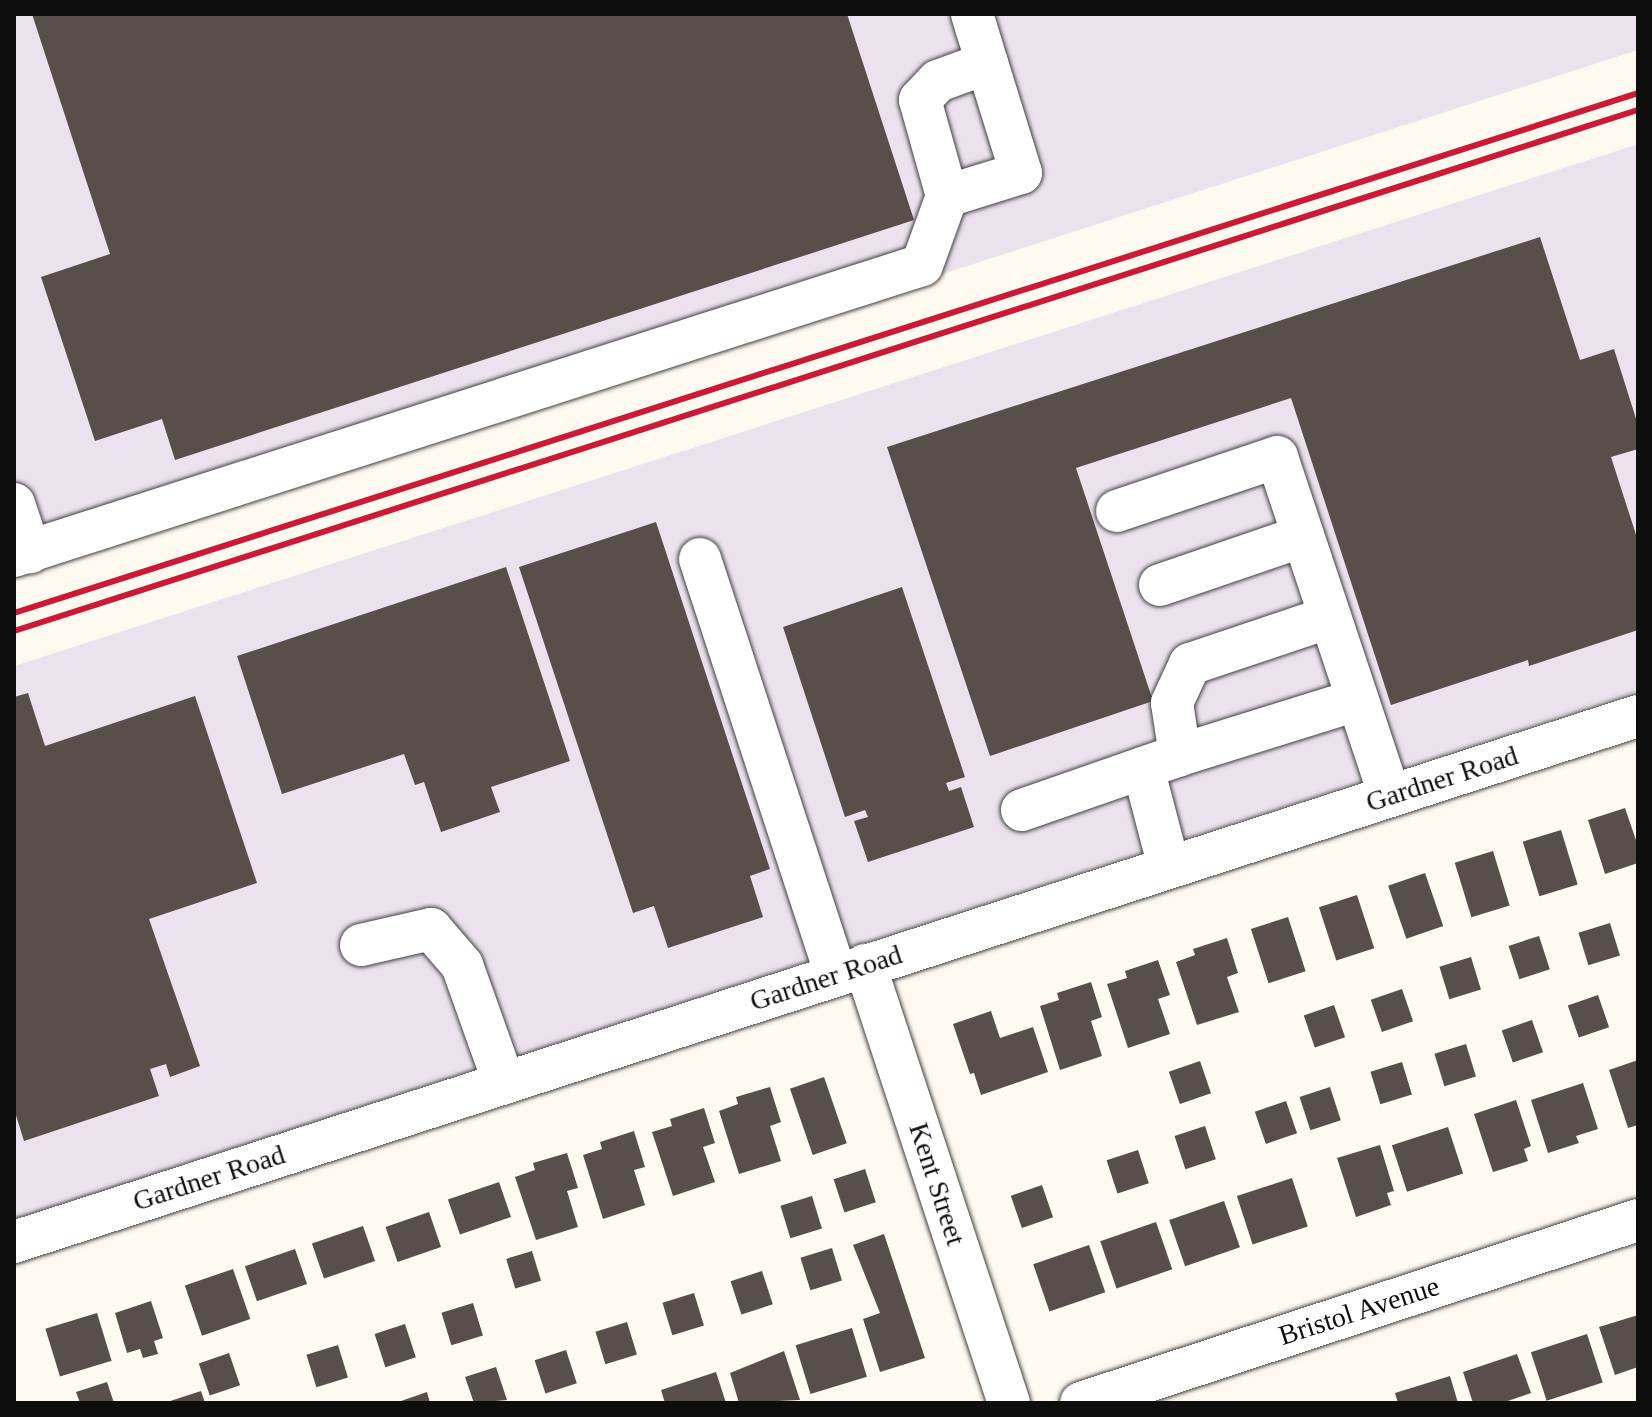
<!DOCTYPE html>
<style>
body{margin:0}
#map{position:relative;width:1652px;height:1417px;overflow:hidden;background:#fffaf0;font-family:"Times New Roman",serif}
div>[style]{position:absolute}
.industrial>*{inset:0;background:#ebe2ee}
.building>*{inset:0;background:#584e4a;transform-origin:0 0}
.roads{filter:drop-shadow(0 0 2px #414141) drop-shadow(0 0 2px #414141)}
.minor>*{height:42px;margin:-21px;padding:0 21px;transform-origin:21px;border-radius:21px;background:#fff}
.rail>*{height:6px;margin:-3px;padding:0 3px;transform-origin:3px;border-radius:3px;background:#cc1935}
span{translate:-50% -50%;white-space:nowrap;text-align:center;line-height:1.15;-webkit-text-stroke:8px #fff;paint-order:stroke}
.street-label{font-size:28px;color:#0e0e0e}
.frame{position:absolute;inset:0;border:16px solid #0e0e0e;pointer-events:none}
</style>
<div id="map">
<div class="industrial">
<div style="clip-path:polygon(14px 14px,1638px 14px,1638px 50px,14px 573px)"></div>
<div style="clip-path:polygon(1638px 144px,1638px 691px,14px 1219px,14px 666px)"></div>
</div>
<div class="building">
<div style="clip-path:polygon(32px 14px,847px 14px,914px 220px,175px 460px,162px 419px,95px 441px,41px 277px,110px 254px)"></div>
<div style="clip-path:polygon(1540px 237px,1580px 360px,1614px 349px,1638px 425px,1638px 449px,1611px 457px,1638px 541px,1638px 630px,1529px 666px,1528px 660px,1391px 705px,1291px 398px,1076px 468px,1153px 701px,990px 756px,887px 447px)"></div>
<div style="clip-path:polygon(656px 522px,770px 869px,750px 876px,763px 917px,668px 948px,654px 906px,633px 913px,519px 567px)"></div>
<div style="clip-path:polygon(506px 567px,570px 761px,491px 787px,500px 812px,441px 832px,424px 782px,415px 785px,404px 754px,282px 794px,237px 656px)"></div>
<div style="clip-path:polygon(902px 587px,965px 777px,946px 783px,949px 791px,961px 787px,974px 827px,868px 862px,854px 821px,868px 817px,865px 810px,845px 817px,783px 627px)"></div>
<div style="clip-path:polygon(28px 693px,45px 746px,195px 696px,257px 883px,149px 919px,200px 1066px,170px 1077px,166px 1064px,150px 1069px,159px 1096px,24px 1141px,14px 1109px,14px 697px)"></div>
<div style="clip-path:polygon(1625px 808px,1638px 846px,1638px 863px,1605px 874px,1588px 820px)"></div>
<div style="left:1561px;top:830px;width:57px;height:40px;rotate:73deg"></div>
<div style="left:1493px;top:851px;width:57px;height:40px;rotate:73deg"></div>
<div style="left:1425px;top:873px;width:56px;height:39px;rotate:71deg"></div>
<div style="left:1357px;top:895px;width:56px;height:40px;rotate:72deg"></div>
<div style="left:1288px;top:917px;width:57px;height:39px;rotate:72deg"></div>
<div style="left:1610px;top:923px;width:34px;height:33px;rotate:73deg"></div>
<div style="left:1539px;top:936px;width:35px;height:32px;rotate:72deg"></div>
<div style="clip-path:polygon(1227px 938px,1238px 973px,1227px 977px,1239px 1012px,1197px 1025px,1176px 962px,1195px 955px,1193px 949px)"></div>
<div style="left:1471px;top:957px;width:34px;height:33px;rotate:73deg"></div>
<div style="clip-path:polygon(1158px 960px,1170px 995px,1158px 999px,1170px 1034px,1128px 1048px,1107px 984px,1127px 978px,1125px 971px)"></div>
<div style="clip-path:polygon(1091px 982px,1102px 1017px,1091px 1021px,1102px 1056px,1060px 1070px,1040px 1006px,1059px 1000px,1057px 993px)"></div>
<div style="left:1402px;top:989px;width:34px;height:33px;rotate:71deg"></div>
<div style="left:1598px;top:995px;width:34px;height:32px;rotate:71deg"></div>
<div style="left:1334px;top:1005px;width:34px;height:32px;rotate:71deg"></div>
<div style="clip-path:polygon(991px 1011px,1000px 1038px,1033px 1027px,1048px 1072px,981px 1095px,974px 1073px,970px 1074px,953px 1024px)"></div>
<div style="left:1532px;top:1020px;width:34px;height:32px;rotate:71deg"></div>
<div style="left:1466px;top:1044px;width:34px;height:33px;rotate:73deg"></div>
<div style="clip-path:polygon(1638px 1060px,1638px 1125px,1628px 1128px,1609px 1070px)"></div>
<div style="left:1200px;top:1061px;width:34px;height:33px;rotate:71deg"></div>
<div style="left:1402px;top:1062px;width:34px;height:33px;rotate:73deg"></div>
<div style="left:824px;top:1077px;width:70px;height:36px;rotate:71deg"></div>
<div style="clip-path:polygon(1583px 1083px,1598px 1129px,1576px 1136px,1579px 1143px,1548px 1153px,1531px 1100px)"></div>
<div style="clip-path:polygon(770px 1087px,781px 1122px,770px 1126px,781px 1161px,739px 1174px,719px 1111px,738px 1104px,736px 1097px)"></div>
<div style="left:1330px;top:1087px;width:35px;height:32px;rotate:72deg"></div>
<div style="clip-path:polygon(1516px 1100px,1531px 1146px,1524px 1149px,1528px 1161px,1493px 1172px,1474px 1114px)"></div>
<div style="left:1286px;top:1101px;width:34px;height:33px;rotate:71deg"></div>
<div style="clip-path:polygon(704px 1108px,715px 1143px,703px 1147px,715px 1182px,673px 1196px,652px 1132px,672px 1126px,670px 1119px)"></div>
<div style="left:1205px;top:1126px;width:35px;height:32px;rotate:72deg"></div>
<div style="left:1448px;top:1127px;width:49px;height:59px;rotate:72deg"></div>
<div style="clip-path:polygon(634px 1131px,645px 1167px,634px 1170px,645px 1205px,603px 1219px,583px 1155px,602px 1149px,600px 1142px)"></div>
<div style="clip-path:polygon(1380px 1145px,1394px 1191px,1387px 1193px,1391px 1205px,1356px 1217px,1337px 1158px)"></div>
<div style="left:1138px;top:1150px;width:35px;height:33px;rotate:72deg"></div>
<div style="clip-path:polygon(567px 1153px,578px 1188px,567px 1191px,578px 1227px,536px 1240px,515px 1177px,535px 1170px,533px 1163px)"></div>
<div style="left:865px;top:1169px;width:35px;height:33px;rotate:72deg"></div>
<div style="left:1292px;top:1178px;width:51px;height:58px;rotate:72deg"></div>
<div style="left:499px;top:1182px;width:37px;height:54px;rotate:71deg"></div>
<div style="left:1042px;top:1185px;width:34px;height:33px;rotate:71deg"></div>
<div style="left:812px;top:1196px;width:34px;height:33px;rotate:73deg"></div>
<div style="left:1224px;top:1201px;width:49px;height:58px;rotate:71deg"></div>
<div style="left:429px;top:1212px;width:37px;height:46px;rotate:71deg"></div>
<div style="left:1156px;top:1222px;width:50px;height:59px;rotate:71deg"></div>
<div style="left:363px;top:1226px;width:37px;height:54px;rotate:71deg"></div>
<div style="clip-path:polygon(884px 1234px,925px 1358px,880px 1372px,863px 1319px,880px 1313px,853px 1245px)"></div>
<div style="left:1089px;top:1245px;width:50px;height:59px;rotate:71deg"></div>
<div style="left:832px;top:1248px;width:34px;height:33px;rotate:73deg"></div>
<div style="left:295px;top:1249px;width:37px;height:53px;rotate:71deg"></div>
<div style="left:532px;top:1251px;width:31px;height:27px;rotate:73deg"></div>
<div style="left:233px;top:1269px;width:53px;height:51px;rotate:71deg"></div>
<div style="left:762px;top:1271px;width:35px;height:33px;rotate:72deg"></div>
<div style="left:694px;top:1293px;width:34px;height:33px;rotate:73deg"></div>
<div style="clip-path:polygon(151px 1301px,163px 1338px,154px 1341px,158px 1354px,143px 1358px,140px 1349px,127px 1353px,115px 1313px)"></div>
<div style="left:473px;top:1303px;width:34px;height:33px;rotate:73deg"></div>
<div style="left:97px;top:1313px;width:50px;height:54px;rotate:73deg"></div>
<div style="clip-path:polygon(1638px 1315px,1638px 1367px,1615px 1375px,1599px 1327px)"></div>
<div style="left:627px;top:1322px;width:34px;height:33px;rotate:73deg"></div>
<div style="left:405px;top:1324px;width:35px;height:32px;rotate:72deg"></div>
<div style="left:852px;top:1328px;width:51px;height:59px;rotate:73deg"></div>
<div style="left:1587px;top:1334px;width:51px;height:59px;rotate:72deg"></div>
<div style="left:338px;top:1345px;width:34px;height:33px;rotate:73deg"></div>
<div style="left:566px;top:1350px;width:35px;height:33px;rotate:72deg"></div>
<div style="clip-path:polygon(784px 1351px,800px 1400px,739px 1403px,730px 1373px)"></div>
<div style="left:229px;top:1353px;width:34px;height:32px;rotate:71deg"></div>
<div style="clip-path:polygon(1517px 1354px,1531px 1393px,1502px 1403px,1473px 1403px,1463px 1372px)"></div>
<div style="clip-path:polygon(496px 1367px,507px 1400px,474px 1403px,465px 1377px)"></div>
<div style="clip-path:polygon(716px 1372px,726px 1403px,665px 1403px,661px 1390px)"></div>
<div style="clip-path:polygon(1450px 1376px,1458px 1403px,1398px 1403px,1395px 1393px)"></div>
<div style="clip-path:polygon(107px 1382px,114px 1403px,80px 1403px,76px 1392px)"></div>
<div style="clip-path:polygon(201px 1391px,205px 1403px,168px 1403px,167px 1402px)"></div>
<div style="clip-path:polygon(427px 1392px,430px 1403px,401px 1403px,401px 1401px)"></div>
</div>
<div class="roads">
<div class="minor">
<div style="left:972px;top:14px;width:14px;rotate:73deg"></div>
<div style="left:976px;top:27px;width:38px;rotate:73deg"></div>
<div style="left:987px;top:63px;width:115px;rotate:72.8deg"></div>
<div style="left:1021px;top:173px;width:77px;rotate:162.7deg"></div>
<div style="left:947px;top:196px;width:100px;rotate:-105.7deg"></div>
<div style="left:920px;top:100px;width:26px;rotate:-47deg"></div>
<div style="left:938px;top:81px;width:52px;rotate:-20.2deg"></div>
<div style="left:14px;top:504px;width:51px;rotate:71.6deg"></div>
<div style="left:1117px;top:511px;width:169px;rotate:-18.6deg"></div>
<div style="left:1277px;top:457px;width:357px;rotate:71.6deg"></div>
<div style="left:14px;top:556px;width:953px;rotate:-17.77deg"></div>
<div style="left:922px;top:265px;width:73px;rotate:-70.1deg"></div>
<div style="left:700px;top:559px;width:438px;rotate:71.9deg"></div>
<div style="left:1160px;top:585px;width:151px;rotate:-18.9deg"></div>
<div style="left:1330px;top:617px;width:148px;rotate:161.4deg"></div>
<div style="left:1190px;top:664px;width:43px;rotate:114.8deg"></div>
<div style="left:1172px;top:703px;width:53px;rotate:81.3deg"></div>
<div style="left:1180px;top:755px;width:185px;rotate:-17.3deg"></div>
<div style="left:1143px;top:768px;width:102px;rotate:75.3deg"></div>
<div style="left:1022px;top:810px;width:167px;rotate:-19.2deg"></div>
<div style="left:361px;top:945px;width:72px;rotate:-12.9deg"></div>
<div style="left:431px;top:929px;width:48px;rotate:49.3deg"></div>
<div style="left:462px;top:965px;width:125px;rotate:70.4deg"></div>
<div style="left:865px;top:965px;width:461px;rotate:71.8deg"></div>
<div style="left:14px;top:1242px;width:1707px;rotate:-17.95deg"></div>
<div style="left:1081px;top:1403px;width:586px;rotate:-18.19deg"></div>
</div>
</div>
<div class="rail">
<div style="left:14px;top:613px;width:1705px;rotate:-17.75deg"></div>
<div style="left:14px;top:631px;width:1706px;rotate:-17.79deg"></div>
</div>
<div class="street-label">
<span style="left:1442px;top:779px;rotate:-18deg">Gardner Road</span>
<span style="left:826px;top:978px;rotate:-18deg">Gardner Road</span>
<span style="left:209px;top:1178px;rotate:-18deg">Gardner Road</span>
<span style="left:937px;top:1184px;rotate:72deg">Kent Street</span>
<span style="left:1359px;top:1311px;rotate:-18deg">Bristol Avenue</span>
</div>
<div class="frame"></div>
</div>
